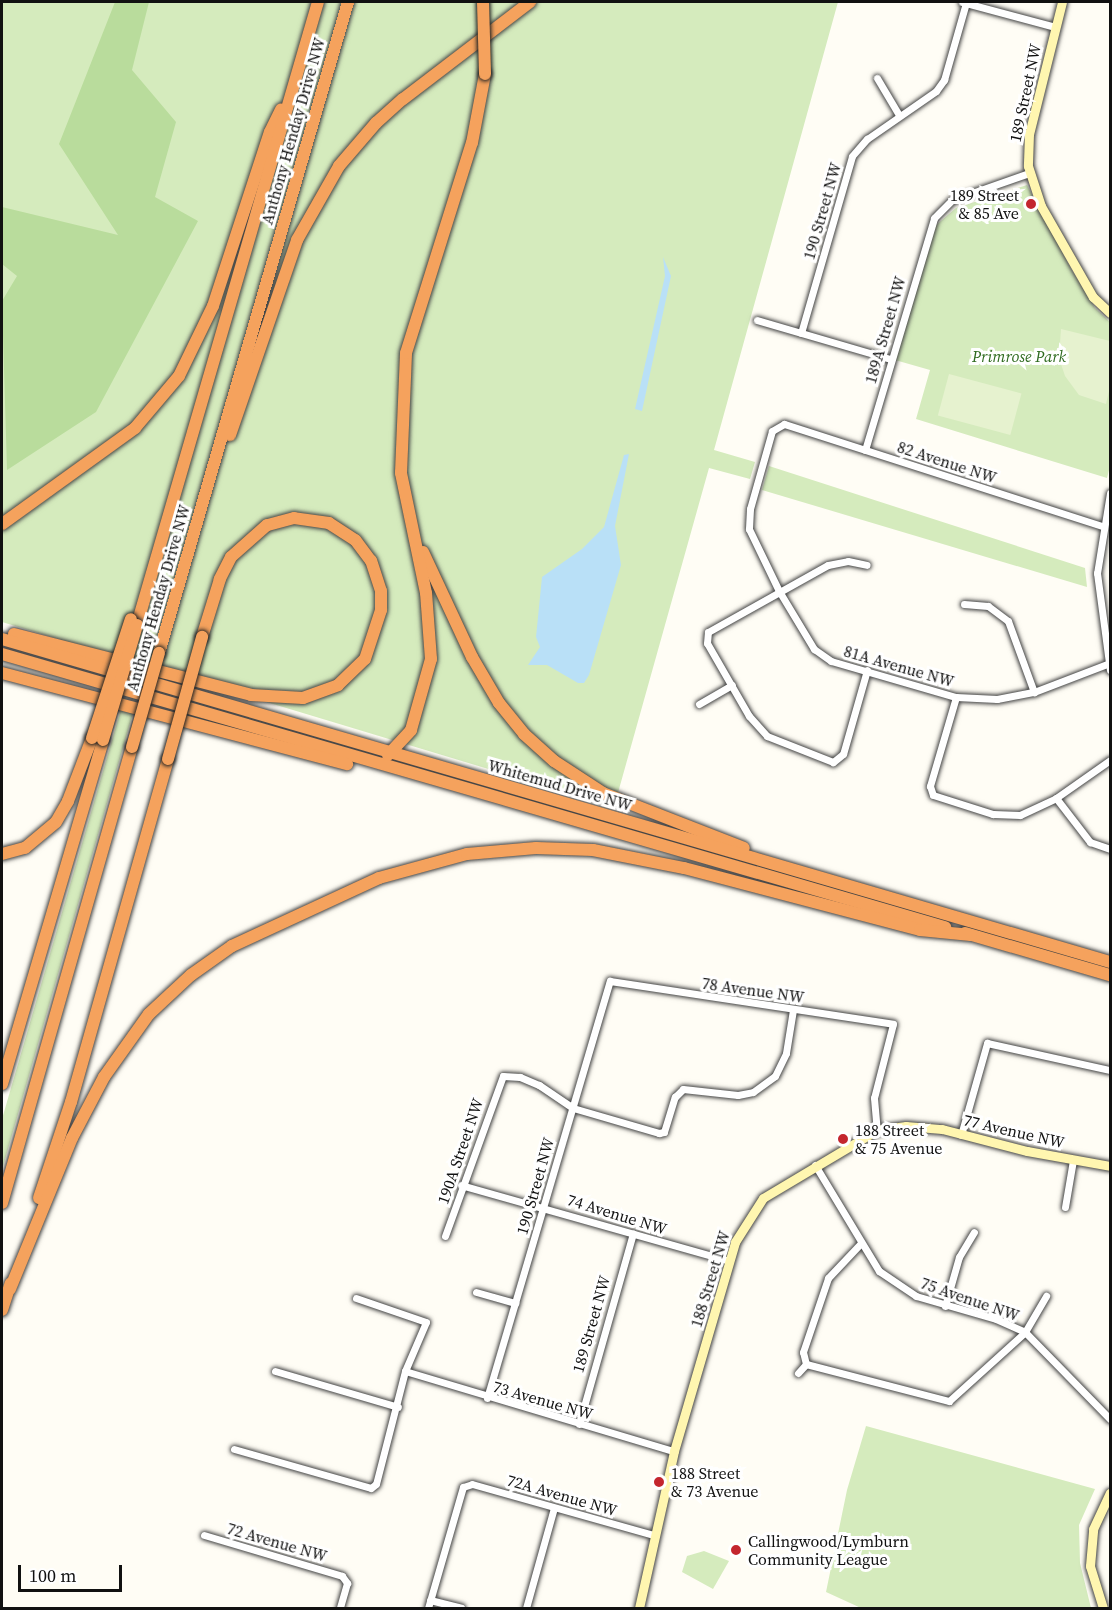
<!DOCTYPE html>
<style>
body{margin:0}
#map{position:relative;width:1112px;height:1610px;overflow:hidden;background:#fffdf5;font-family:"Source Serif 4",serif}
div>[style]{position:absolute}
.green>*{inset:0;background:#d5ebbd}
.forest>*{inset:0;background:#b9dc9c}
.pitch>*{inset:0;background:#e6f2cf;transform-origin:0 0}
.water>*{inset:0;background:#b9e0f7}
.roads{filter:drop-shadow(0 0 2px #444) drop-shadow(0 0 2px #444)}
.street>*{height:7px;margin:-3.5px;padding:0 3.5px;transform-origin:3.5px;border-radius:3.5px;background:#fff}
.secondary>*{height:9px;margin:-4.5px;padding:0 4.5px;transform-origin:4.5px;border-radius:4.5px;background:#fff6b0}
.highway>*{height:12px;margin:-6px;padding:0 6px;transform-origin:6px;border-radius:6px;background:#f5a25d}
.bridges{filter:drop-shadow(0 0 2px #222) drop-shadow(0 0 2px #222)}
.highway-bridge>*{height:12px;margin:-6px;padding:0 6px;transform-origin:6px;border-radius:6px;background:#f5a25d}
.dots>*{width:16px;height:16px;translate:-50% -50%;box-sizing:border-box;border:3px solid #fff;border-radius:50%}
span{translate:-50% -50%;white-space:nowrap;text-align:center;line-height:1.15;-webkit-text-stroke:6px #fff;paint-order:stroke}
.street-label{font-size:16px;color:#111}
.poi-label{font-size:16px;color:#111}
.right{translate:-100% -50%;text-align:right}
.left{translate:0 -50%;text-align:left}
.park-label{font-size:16px;color:#2f6b1f;font-style:italic}
.frame{position:absolute;inset:0;border:3px solid #111;pointer-events:none}
.scale{position:absolute;left:18px;top:1565px;width:104px;height:27px;box-sizing:border-box;border:3px solid #111;border-top:0;padding-left:8px;font-size:18px;line-height:21px;white-space:nowrap;color:#111;-webkit-text-stroke:4px #fff;paint-order:stroke}
</style>
<div id="map">
<div class="green">
<div style="clip-path:polygon(2px 2px,838px 2px,714px 450px,755px 462px,750px 479px,709px 468px,614px 807px,2px 622px)"></div>
<div style="clip-path:polygon(1027px 185px,1071px 269px,1095px 308px,1110px 322px,1110px 466px,1107px 478px,916px 419px,930px 370px,895px 360px,935px 226px,956px 208px)"></div>
<div style="clip-path:polygon(769px 466px,1085px 568px,1087px 587px,762px 490px)"></div>
<div style="clip-path:polygon(121px 709px,133px 713px,2px 1170px,2px 1119px)"></div>
<div style="clip-path:polygon(866px 1426px,1095px 1489px,1079px 1525px,1080px 1563px,1091px 1608px,861px 1608px,826px 1592px,847px 1490px)"></div>
<div style="clip-path:polygon(704px 1551px,729px 1561px,713px 1589px,682px 1572px,687px 1556px)"></div>
</div>
<div class="forest">
<div style="clip-path:polygon(115px 2px,149px 2px,132px 70px,176px 122px,155px 197px,198px 221px,96px 412px,7px 470px,2px 301px,17px 276px,2px 264px,2px 207px,118px 235px,59px 144px)"></div>
</div>
<div class="pitch">
<div style="clip-path:polygon(1061px 329px,1110px 341px,1110px 387px,1106px 404px,1079px 395px,1065px 376px,1059px 358px)"></div>
<div style="left:949px;top:374px;width:75px;height:43px;rotate:15deg"></div>
</div>
<div class="water">
<div style="clip-path:polygon(663px 257px,671px 276px,642px 411px,635px 409px,665px 276px)"></div>
<div style="clip-path:polygon(629px 454px,615px 526px,621px 565px,589px 675px,584px 683px,578px 683px,547px 665px,528px 665px,540px 647px,536px 637px,542px 577px,582px 549px,604px 527px,624px 455px)"></div>
</div>
<div class="roads">
<div class="street">
<div style="left:962px;top:2px;width:96px;rotate:15deg"></div>
<div style="left:877px;top:78px;width:43px;rotate:59.3deg"></div>
<div style="left:757px;top:320px;width:139px;rotate:16.3deg"></div>
<div style="left:801px;top:333px;width:184px;rotate:-73.9deg"></div>
<div style="left:852px;top:156px;width:23px;rotate:-49deg"></div>
<div style="left:867px;top:139px;width:84px;rotate:-34.8deg"></div>
<div style="left:936px;top:91px;width:14px;rotate:-54deg"></div>
<div style="left:944px;top:80px;width:80px;rotate:-74.1deg"></div>
<div style="left:865px;top:450px;width:242px;rotate:-73.4deg"></div>
<div style="left:934px;top:218px;width:25px;rotate:-45deg"></div>
<div style="left:952px;top:200px;width:82px;rotate:-19.3deg"></div>
<div style="left:1110px;top:493px;width:81px;rotate:99.2deg"></div>
<div style="left:1097px;top:573px;width:98px;rotate:82.4deg"></div>
<div style="left:1102px;top:526px;width:334px;rotate:-162.2deg"></div>
<div style="left:784px;top:424px;width:14px;rotate:150deg"></div>
<div style="left:772px;top:431px;width:81px;rotate:105.8deg"></div>
<div style="left:750px;top:509px;width:20px;rotate:93deg"></div>
<div style="left:749px;top:529px;width:69px;rotate:64.2deg"></div>
<div style="left:779px;top:591px;width:68px;rotate:58.9deg"></div>
<div style="left:814px;top:649px;width:21px;rotate:35deg"></div>
<div style="left:831px;top:661px;width:130px;rotate:16.1deg"></div>
<div style="left:956px;top:697px;width:41px;rotate:2.8deg"></div>
<div style="left:997px;top:699px;width:38px;rotate:-11deg"></div>
<div style="left:1034px;top:692px;width:81px;rotate:-20.9deg"></div>
<div style="left:964px;top:604px;width:24px;rotate:5deg"></div>
<div style="left:988px;top:606px;width:25px;rotate:37deg"></div>
<div style="left:1008px;top:621px;width:76px;rotate:69.9deg"></div>
<div style="left:867px;top:670px;width:87px;rotate:105.9deg"></div>
<div style="left:843px;top:754px;width:13px;rotate:141deg"></div>
<div style="left:833px;top:762px;width:71px;rotate:-158.5deg"></div>
<div style="left:767px;top:736px;width:27px;rotate:-132deg"></div>
<div style="left:749px;top:716px;width:84px;rotate:-119.9deg"></div>
<div style="left:707px;top:643px;width:11px;rotate:-85deg"></div>
<div style="left:708px;top:632px;width:137px;rotate:-29.2deg"></div>
<div style="left:828px;top:565px;width:20px;rotate:-11deg"></div>
<div style="left:848px;top:561px;width:19px;rotate:12deg"></div>
<div style="left:956px;top:697px;width:93px;rotate:106.3deg"></div>
<div style="left:930px;top:786px;width:9px;rotate:72deg"></div>
<div style="left:933px;top:795px;width:63px;rotate:17.6deg"></div>
<div style="left:993px;top:814px;width:27px;rotate:2deg"></div>
<div style="left:1020px;top:815px;width:40px;rotate:-25deg"></div>
<div style="left:1056px;top:798px;width:66px;rotate:-35.1deg"></div>
<div style="left:699px;top:704px;width:38px;rotate:-30deg"></div>
<div style="left:1056px;top:798px;width:56px;rotate:52.3deg"></div>
<div style="left:1090px;top:842px;width:21px;rotate:19deg"></div>
<div style="left:961px;top:1135px;width:96px;rotate:-74.2deg"></div>
<div style="left:987px;top:1043px;width:126px;rotate:12.4deg"></div>
<div style="left:815px;top:1165px;width:124px;rotate:58.9deg"></div>
<div style="left:879px;top:1271px;width:45px;rotate:34deg"></div>
<div style="left:916px;top:1296px;width:83px;rotate:16deg"></div>
<div style="left:996px;top:1319px;width:32px;rotate:24deg"></div>
<div style="left:1025px;top:1332px;width:122px;rotate:45.7deg"></div>
<div style="left:461px;top:1185px;width:279px;rotate:15.8deg"></div>
<div style="left:1065px;top:1207px;width:48px;rotate:-80.3deg"></div>
<div style="left:445px;top:1236px;width:170px;rotate:-70.1deg"></div>
<div style="left:503px;top:1076px;width:17px;rotate:3deg"></div>
<div style="left:520px;top:1077px;width:21px;rotate:23deg"></div>
<div style="left:539px;top:1085px;width:41px;rotate:34.1deg"></div>
<div style="left:573px;top:1108px;width:90px;rotate:16.2deg"></div>
<div style="left:659px;top:1133px;width:5px;rotate:-11deg"></div>
<div style="left:664px;top:1132px;width:37px;rotate:-73deg"></div>
<div style="left:675px;top:1097px;width:11px;rotate:-45deg"></div>
<div style="left:683px;top:1089px;width:55px;rotate:6.2deg"></div>
<div style="left:738px;top:1095px;width:15px;rotate:-11deg"></div>
<div style="left:753px;top:1092px;width:27px;rotate:-36deg"></div>
<div style="left:775px;top:1076px;width:25px;rotate:-64deg"></div>
<div style="left:786px;top:1053px;width:44px;rotate:-80.8deg"></div>
<div style="left:476px;top:1292px;width:41px;rotate:15.8deg"></div>
<div style="left:945px;top:1306px;width:51px;rotate:-74.1deg"></div>
<div style="left:959px;top:1257px;width:29px;rotate:-59deg"></div>
<div style="left:806px;top:1364px;width:12px;rotate:-104deg"></div>
<div style="left:803px;top:1352px;width:78px;rotate:-71.3deg"></div>
<div style="left:828px;top:1278px;width:47px;rotate:-46.7deg"></div>
<div style="left:275px;top:1371px;width:128px;rotate:16.3deg"></div>
<div style="left:405px;top:1371px;width:281px;rotate:16.6deg"></div>
<div style="left:798px;top:1373px;width:12px;rotate:-48deg"></div>
<div style="left:806px;top:1364px;width:148px;rotate:14.5deg"></div>
<div style="left:949px;top:1401px;width:103px;rotate:-42.2deg"></div>
<div style="left:1025px;top:1332px;width:42px;rotate:-59.7deg"></div>
<div style="left:487px;top:1398px;width:435px;rotate:-73.6deg"></div>
<div style="left:610px;top:981px;width:286px;rotate:8.6deg"></div>
<div style="left:893px;top:1024px;width:76px;rotate:104.4deg"></div>
<div style="left:874px;top:1098px;width:32px;rotate:85deg"></div>
<div style="left:579px;top:1424px;width:198px;rotate:-74.2deg"></div>
<div style="left:234px;top:1449px;width:142px;rotate:15.9deg"></div>
<div style="left:371px;top:1488px;width:6px;rotate:-39deg"></div>
<div style="left:376px;top:1484px;width:117px;rotate:-75.6deg"></div>
<div style="left:405px;top:1371px;width:53px;rotate:-66.8deg"></div>
<div style="left:426px;top:1322px;width:74px;rotate:-161.1deg"></div>
<div style="left:204px;top:1535px;width:144px;rotate:16.5deg"></div>
<div style="left:342px;top:1576px;width:9px;rotate:54deg"></div>
<div style="left:347px;top:1583px;width:26px;rotate:106deg"></div>
<div style="left:430px;top:1600px;width:32px;rotate:14deg"></div>
<div style="left:428px;top:1608px;width:126px;rotate:-73.9deg"></div>
<div style="left:463px;top:1487px;width:9px;rotate:-18deg"></div>
<div style="left:472px;top:1484px;width:189px;rotate:15.7deg"></div>
<div style="left:526px;top:1608px;width:104px;rotate:-74.4deg"></div>
</div>
<div class="secondary">
<div style="left:1062px;top:2px;width:136px;rotate:104deg"></div>
<div style="left:1029px;top:134px;width:32px;rotate:92deg"></div>
<div style="left:1028px;top:166px;width:42px;rotate:72deg"></div>
<div style="left:1041px;top:206px;width:105px;rotate:60.3deg"></div>
<div style="left:1093px;top:297px;width:23px;rotate:43deg"></div>
<div style="left:639px;top:1608px;width:161px;rotate:-77.4deg"></div>
<div style="left:674px;top:1451px;width:218px;rotate:-73.7deg"></div>
<div style="left:735px;top:1242px;width:52px;rotate:-57.5deg"></div>
<div style="left:763px;top:1198px;width:133px;rotate:-30.8deg"></div>
<div style="left:877px;top:1130px;width:29px;rotate:-8deg"></div>
<div style="left:906px;top:1126px;width:36px;rotate:5deg"></div>
<div style="left:942px;top:1129px;width:88px;rotate:14.5deg"></div>
<div style="left:1027px;top:1151px;width:84px;rotate:10.2deg"></div>
<div style="left:1103px;top:1608px;width:44px;rotate:-107.2deg"></div>
<div style="left:1090px;top:1566px;width:37px;rotate:-85deg"></div>
<div style="left:1093px;top:1529px;width:40px;rotate:-65deg"></div>
</div>
<div class="highway">
<div style="left:230px;top:435px;width:206px;rotate:-71deg"></div>
<div style="left:297px;top:240px;width:85px;rotate:-60.4deg"></div>
<div style="left:339px;top:166px;width:57px;rotate:-49.3deg"></div>
<div style="left:376px;top:123px;width:36px;rotate:-42deg"></div>
<div style="left:403px;top:99px;width:160px;rotate:-37.4deg"></div>
<div style="left:2px;top:524px;width:164px;rotate:-35.8deg"></div>
<div style="left:135px;top:428px;width:68px;rotate:-49.8deg"></div>
<div style="left:179px;top:376px;width:78px;rotate:-64.1deg"></div>
<div style="left:213px;top:306px;width:183px;rotate:-71.9deg"></div>
<div style="left:270px;top:132px;width:25px;rotate:-64deg"></div>
<div style="left:423px;top:552px;width:116px;rotate:65deg"></div>
<div style="left:472px;top:657px;width:53px;rotate:59.6deg"></div>
<div style="left:499px;top:703px;width:40px;rotate:51deg"></div>
<div style="left:524px;top:734px;width:40px;rotate:42deg"></div>
<div style="left:554px;top:761px;width:59px;rotate:33.1deg"></div>
<div style="left:603px;top:793px;width:151px;rotate:21.3deg"></div>
<div style="left:138px;top:621px;width:645px;rotate:-73.79deg"></div>
<div style="left:14px;top:634px;width:245px;rotate:14.4deg"></div>
<div style="left:251px;top:695px;width:52px;rotate:3.3deg"></div>
<div style="left:303px;top:698px;width:37px;rotate:-20deg"></div>
<div style="left:338px;top:685px;width:37px;rotate:-44deg"></div>
<div style="left:365px;top:659px;width:52px;rotate:-71.9deg"></div>
<div style="left:381px;top:610px;width:19px;rotate:-90deg"></div>
<div style="left:381px;top:591px;width:32px;rotate:-108deg"></div>
<div style="left:371px;top:561px;width:26px;rotate:-127deg"></div>
<div style="left:355px;top:540px;width:31px;rotate:-147deg"></div>
<div style="left:329px;top:523px;width:35px;rotate:-172deg"></div>
<div style="left:294px;top:518px;width:28px;rotate:165deg"></div>
<div style="left:267px;top:525px;width:48px;rotate:138.4deg"></div>
<div style="left:231px;top:557px;width:25px;rotate:117deg"></div>
<div style="left:220px;top:579px;width:61px;rotate:107.2deg"></div>
<div style="left:2px;top:639px;width:1154px;rotate:16.25deg"></div>
<div style="left:159px;top:653px;width:678px;rotate:-73.81deg"></div>
<div style="left:2px;top:654px;width:982px;rotate:16.15deg"></div>
<div style="left:2px;top:673px;width:357px;rotate:14.8deg"></div>
<div style="left:388px;top:755px;width:34px;rotate:-47deg"></div>
<div style="left:411px;top:730px;width:74px;rotate:-74.3deg"></div>
<div style="left:431px;top:659px;width:66px;rotate:-94.3deg"></div>
<div style="left:426px;top:593px;width:123px;rotate:-101.8deg"></div>
<div style="left:401px;top:473px;width:120px;rotate:-87.6deg"></div>
<div style="left:406px;top:353px;width:220px;rotate:-72.6deg"></div>
<div style="left:472px;top:143px;width:70px;rotate:-79.3deg"></div>
<div style="left:2px;top:854px;width:24px;rotate:-15deg"></div>
<div style="left:25px;top:848px;width:40px;rotate:-40deg"></div>
<div style="left:56px;top:822px;width:24px;rotate:-60deg"></div>
<div style="left:68px;top:801px;width:67px;rotate:-69.1deg"></div>
<div style="left:965px;top:933px;width:151px;rotate:16.2deg"></div>
<div style="left:2px;top:1084px;width:359px;rotate:-73.6deg"></div>
<div style="left:39px;top:1198px;width:101px;rotate:-71.6deg"></div>
<div style="left:71px;top:1102px;width:356px;rotate:-74.2deg"></div>
<div style="left:2px;top:1203px;width:474px;rotate:-74.1deg"></div>
<div style="left:10px;top:1289px;width:163px;rotate:-67.7deg"></div>
<div style="left:72px;top:1138px;width:69px;rotate:-62.3deg"></div>
<div style="left:104px;top:1077px;width:77px;rotate:-54.5deg"></div>
<div style="left:149px;top:1014px;width:57px;rotate:-42.9deg"></div>
<div style="left:191px;top:975px;width:50px;rotate:-35.3deg"></div>
<div style="left:232px;top:946px;width:162px;rotate:-24.8deg"></div>
<div style="left:379px;top:878px;width:91px;rotate:-15.3deg"></div>
<div style="left:467px;top:854px;width:69px;rotate:-5deg"></div>
<div style="left:536px;top:848px;width:57px;rotate:2deg"></div>
<div style="left:593px;top:850px;width:93px;rotate:11.2deg"></div>
<div style="left:684px;top:868px;width:244px;rotate:14.7deg"></div>
<div style="left:920px;top:930px;width:51px;rotate:5.6deg"></div>
<div style="left:2px;top:1310px;width:28px;rotate:-72deg"></div>
</div>
</div>
<div class="bridges">
<div class="highway-bridge">
<div style="left:483px;top:2px;width:72px;rotate:88.4deg"></div>
<div style="left:92px;top:738px;width:125px;rotate:-71.9deg"></div>
<div style="left:103px;top:740px;width:120px;rotate:-73.5deg"></div>
<div style="left:132px;top:747px;width:98px;rotate:-74deg"></div>
<div style="left:168px;top:759px;width:127px;rotate:-74.4deg"></div>
</div>
</div>
<div class="dots">
<div style="left:1031px;top:204px;background:#c4262e"></div>
<div style="left:843px;top:1139px;background:#c4262e"></div>
<div style="left:659px;top:1482px;background:#c4262e"></div>
<div style="left:736px;top:1550px;background:#c4262e"></div>
</div>
<div class="street-label">
<span style="left:1025px;top:93px;rotate:-78deg">189 Street NW</span>
<span style="left:293px;top:131px;rotate:-74deg">Anthony Henday Drive NW</span>
<span style="left:822px;top:211px;rotate:-74deg">190 Street NW</span>
<span style="left:885px;top:330px;rotate:-74deg">189A Street NW</span>
<span style="left:947px;top:462px;rotate:18deg">82 Avenue NW</span>
<span style="left:158px;top:598px;rotate:-74deg">Anthony Henday Drive NW</span>
<span style="left:899px;top:666px;rotate:16deg">81A Avenue NW</span>
<span style="left:560px;top:785px;rotate:16deg">Whitemud Drive NW</span>
<span style="left:753px;top:990px;rotate:8deg">78 Avenue NW</span>
<span style="left:1014px;top:1131px;rotate:13deg">77 Avenue NW</span>
<span style="left:460px;top:1151px;rotate:-71deg">190A Street NW</span>
<span style="left:535px;top:1186px;rotate:-74deg">190 Street NW</span>
<span style="left:617px;top:1214px;rotate:17deg">74 Avenue NW</span>
<span style="left:710px;top:1279px;rotate:-73deg">188 Street NW</span>
<span style="left:970px;top:1299px;rotate:19deg">75 Avenue NW</span>
<span style="left:591px;top:1324px;rotate:-74deg">189 Street NW</span>
<span style="left:543px;top:1400px;rotate:16deg">73 Avenue NW</span>
<span style="left:562px;top:1495px;rotate:16deg">72A Avenue NW</span>
<span style="left:277px;top:1542px;rotate:16deg">72 Avenue NW</span>
</div>
<div class="poi-label">
<span class="right" style="left:1019px;top:204px">189 Street<br>&amp; 85 Ave</span>
<span class="left" style="left:855px;top:1139px">188 Street<br>&amp; 75 Avenue</span>
<span class="left" style="left:671px;top:1482px">188 Street<br>&amp; 73 Avenue</span>
<span class="left" style="left:748px;top:1550px">Callingwood/Lymburn<br>Community League</span>
</div>
<div class="park-label">
<span style="left:1019px;top:356px">Primrose Park</span>
</div>
<div class="frame"></div>
<div class="scale">100 m</div>
</div>
